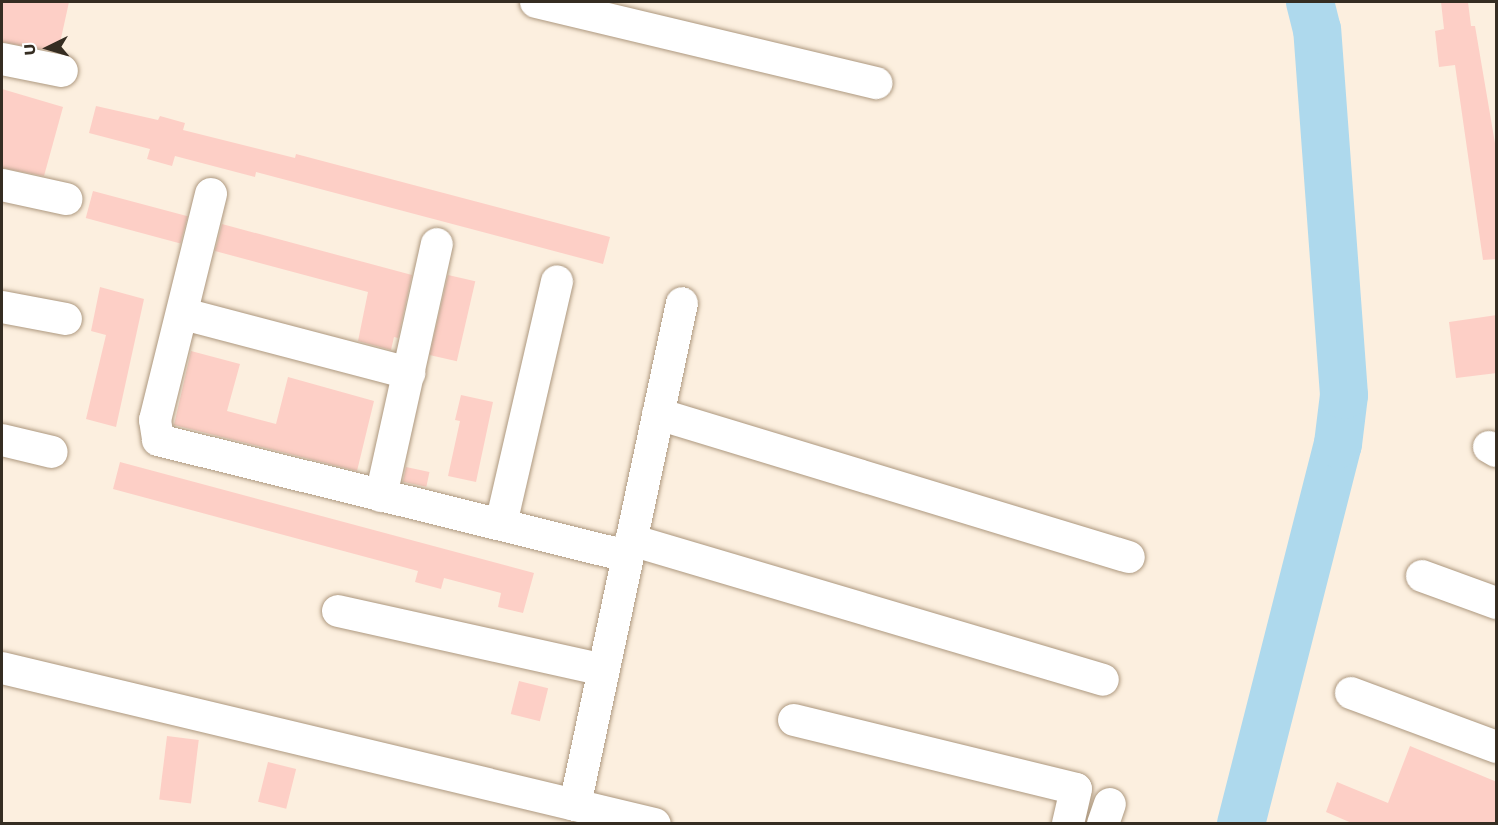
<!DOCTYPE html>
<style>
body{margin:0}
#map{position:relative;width:1498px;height:825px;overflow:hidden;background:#fcefdf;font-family:"Work Sans",sans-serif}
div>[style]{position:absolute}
.river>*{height:48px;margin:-24px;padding:0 24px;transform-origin:24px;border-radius:24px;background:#aed9ed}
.building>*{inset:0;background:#fdcfc6;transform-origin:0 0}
.roads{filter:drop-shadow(0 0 2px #ad987f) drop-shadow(0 0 2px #ad987f)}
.street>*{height:32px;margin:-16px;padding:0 16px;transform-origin:16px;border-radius:16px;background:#fff}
span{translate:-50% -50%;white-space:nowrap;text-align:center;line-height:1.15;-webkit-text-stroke:6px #fff;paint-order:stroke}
.frame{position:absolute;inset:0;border:3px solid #352d22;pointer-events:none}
.north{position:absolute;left:18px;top:18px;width:60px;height:60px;-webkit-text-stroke:4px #fff;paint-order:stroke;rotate:265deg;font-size:16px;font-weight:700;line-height:24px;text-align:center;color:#352d22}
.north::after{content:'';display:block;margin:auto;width:21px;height:27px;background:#352d22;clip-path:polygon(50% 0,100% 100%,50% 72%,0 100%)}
</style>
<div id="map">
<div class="river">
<div style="left:1241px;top:824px;width:392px;rotate:-75.7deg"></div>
<div style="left:1338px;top:444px;width:49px;rotate:-83deg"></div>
<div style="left:1344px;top:395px;width:366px;rotate:-94.2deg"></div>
<div style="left:1317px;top:30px;width:29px;rotate:-104deg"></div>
</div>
<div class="building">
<div style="clip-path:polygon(2px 2px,69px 2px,58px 52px,2px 42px)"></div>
<div style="clip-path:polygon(1441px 2px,1468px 2px,1471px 26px,1475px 26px,1497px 155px,1497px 259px,1483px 260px,1455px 65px,1439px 67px,1435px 31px,1444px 29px)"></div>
<div style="clip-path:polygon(2px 89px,63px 107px,44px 176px,2px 168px)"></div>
<div style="clip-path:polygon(96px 106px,158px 120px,160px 116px,185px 123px,183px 130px,295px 158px,296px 154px,610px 237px,603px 264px,256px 172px,255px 177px,175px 156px,172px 166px,147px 159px,150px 149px,89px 133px)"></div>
<div style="left:93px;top:191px;width:98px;height:28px;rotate:15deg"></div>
<div style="clip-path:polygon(222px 224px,412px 275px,398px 338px,394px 337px,391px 350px,358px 341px,368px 292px,215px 251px)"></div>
<div style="left:448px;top:275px;width:28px;height:82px;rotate:13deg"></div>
<div style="clip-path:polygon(100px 287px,144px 299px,116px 427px,86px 419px,106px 335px,91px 331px)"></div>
<div style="clip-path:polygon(1497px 315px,1497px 373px,1456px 378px,1449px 322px)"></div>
<div style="clip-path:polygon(191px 351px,240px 364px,227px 411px,276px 424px,288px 377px,374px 401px,357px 471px,174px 425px)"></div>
<div style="clip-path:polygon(461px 395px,493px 402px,476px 482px,448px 476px,460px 421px,455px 420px)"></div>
<div style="clip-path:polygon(120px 462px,534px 573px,523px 613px,498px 607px,501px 593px,444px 578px,441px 589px,415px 582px,418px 571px,113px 489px)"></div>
<div style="left:406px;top:467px;width:24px;height:15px;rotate:12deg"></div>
<div style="left:519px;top:681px;width:30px;height:34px;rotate:14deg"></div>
<div style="left:167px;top:736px;width:32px;height:64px;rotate:7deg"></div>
<div style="clip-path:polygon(1410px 746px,1497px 782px,1497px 824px,1354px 824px,1326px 812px,1337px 782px,1388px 803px)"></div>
<div style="left:268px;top:762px;width:29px;height:41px;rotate:14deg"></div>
</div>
<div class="roads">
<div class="street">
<div style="left:536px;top:2px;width:350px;rotate:13.4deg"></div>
<div style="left:2px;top:59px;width:61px;rotate:11.3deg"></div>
<div style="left:2px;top:185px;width:66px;rotate:12.3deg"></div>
<div style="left:211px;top:194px;width:233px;rotate:103.9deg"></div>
<div style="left:155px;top:420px;width:20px;rotate:81deg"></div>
<div style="left:158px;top:440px;width:484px;rotate:13.9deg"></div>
<div style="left:2px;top:307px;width:65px;rotate:10.6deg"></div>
<div style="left:184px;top:314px;width:233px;rotate:14.7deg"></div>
<div style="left:658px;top:414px;width:492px;rotate:16.9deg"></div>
<div style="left:2px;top:440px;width:51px;rotate:13.5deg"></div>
<div style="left:1489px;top:447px;width:8px;rotate:30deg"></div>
<div style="left:381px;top:496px;width:258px;rotate:-77.5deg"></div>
<div style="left:501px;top:524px;width:249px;rotate:-77deg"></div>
<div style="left:631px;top:540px;width:492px;rotate:16.5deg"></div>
<div style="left:1422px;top:576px;width:79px;rotate:20deg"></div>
<div style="left:338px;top:611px;width:272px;rotate:12.5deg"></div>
<div style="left:2px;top:668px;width:671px;rotate:13.44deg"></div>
<div style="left:1351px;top:693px;width:155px;rotate:20.4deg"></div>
<div style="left:794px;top:720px;width:290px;rotate:13.7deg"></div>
<div style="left:1076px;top:789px;width:36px;rotate:103deg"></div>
<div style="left:575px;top:805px;width:513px;rotate:-77.97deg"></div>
<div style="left:1103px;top:824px;width:21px;rotate:-71deg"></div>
</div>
</div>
<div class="frame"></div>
<div class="north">U</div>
</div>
